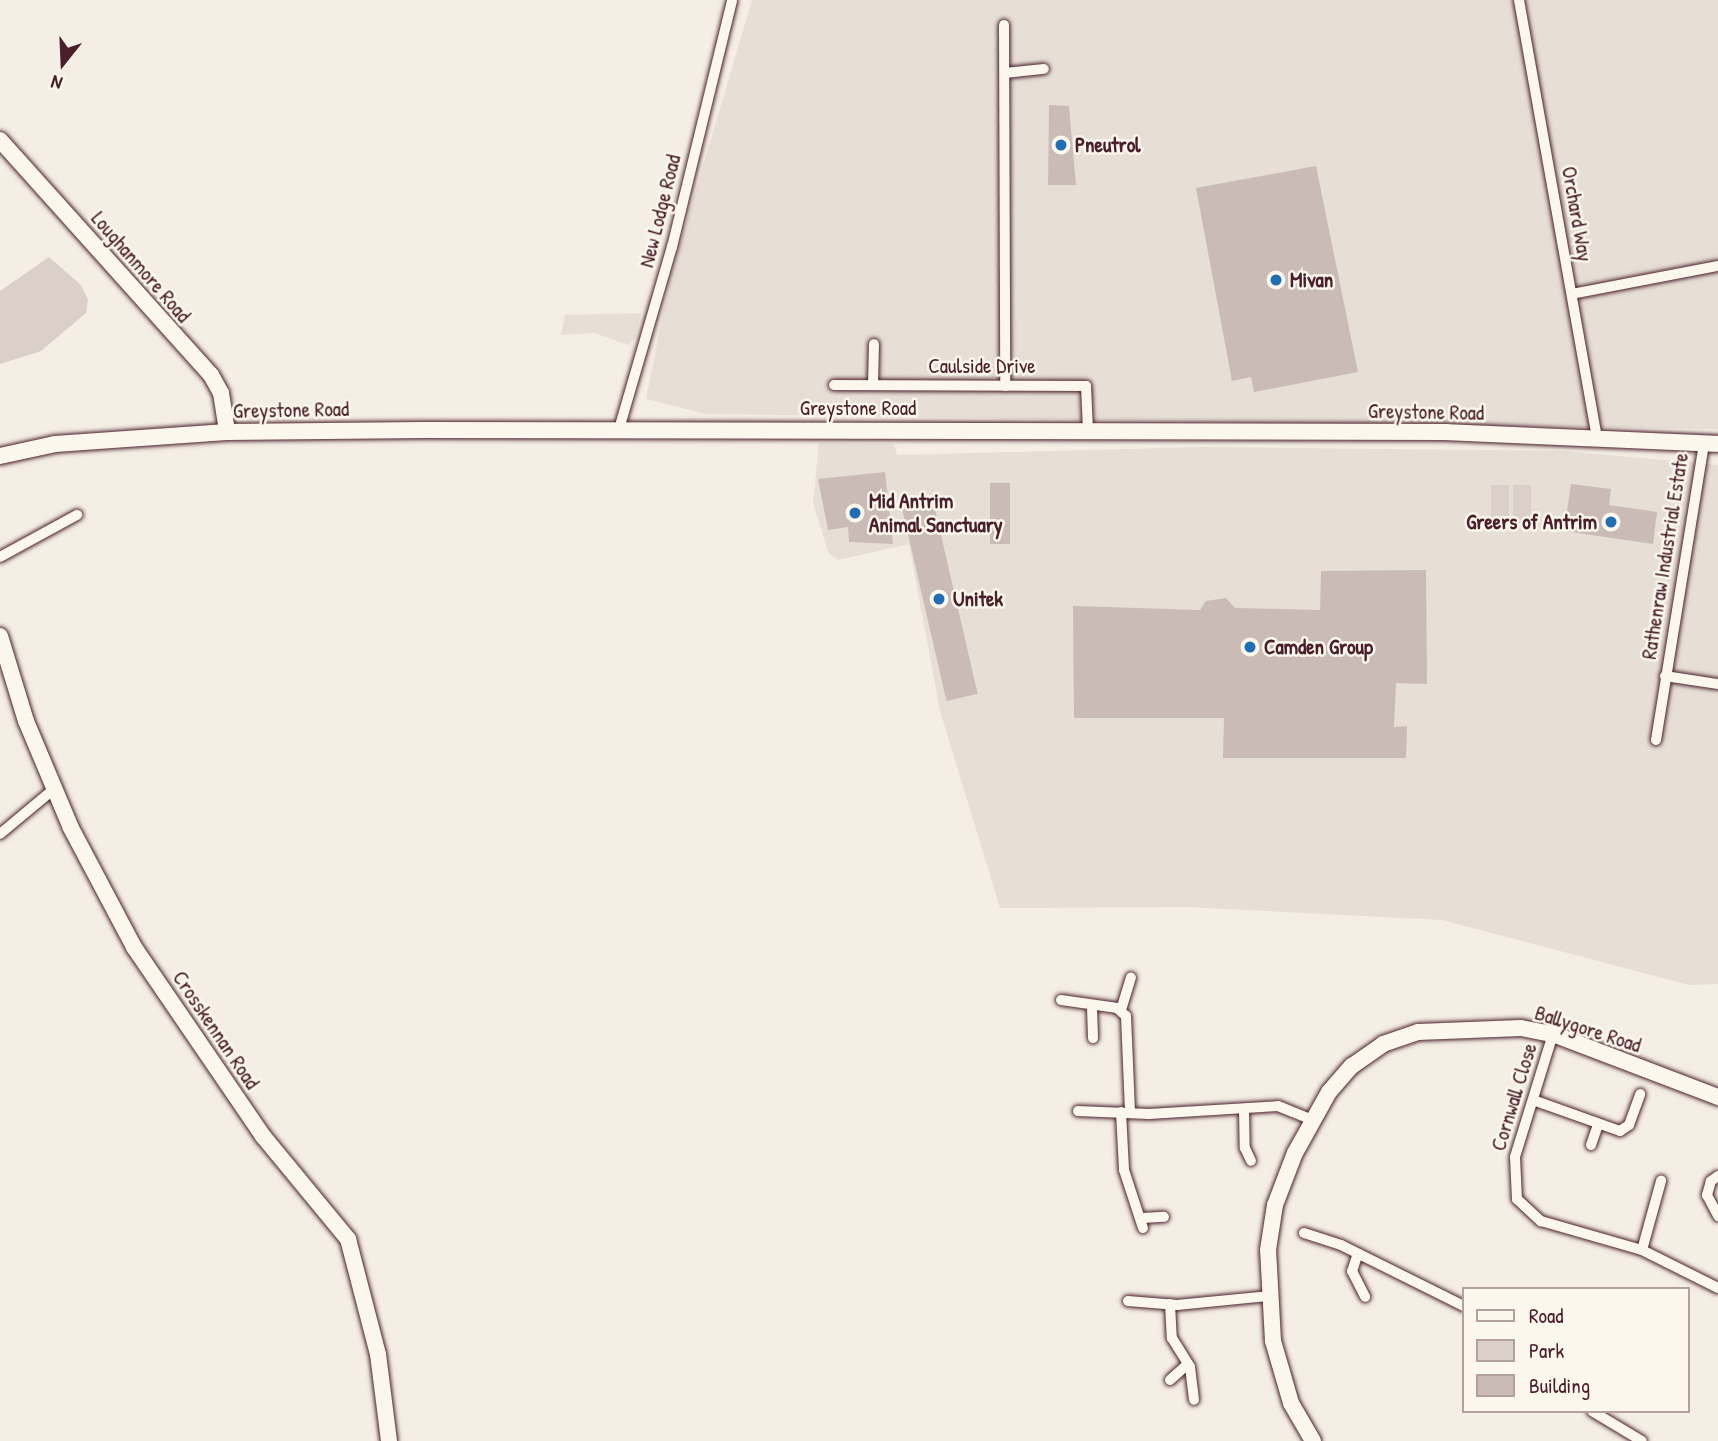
<!DOCTYPE html>
<style>
body{margin:0}
#map{position:relative;width:1718px;height:1441px;overflow:hidden;background:#f4eee4;font-family:"Patrick Hand",sans-serif}
div>[style]{position:absolute}
.built>*{inset:0;background:#e7dfd6}
.green>*{inset:0;background:#dbd0c9;transform-origin:0 0}
.building>*{inset:0;background:#cabbb6;transform-origin:0 0}
.roads{filter:drop-shadow(0 0 2px #4a1f2b) drop-shadow(0 0 2px #4a1f2b)}
.street>*{height:10px;margin:-5px;padding:0 5px;transform-origin:5px;border-radius:5px;background:#fbf7ec}
.secondary>*{height:16px;margin:-8px;padding:0 8px;transform-origin:8px;border-radius:8px;background:#fbf7ec}
.dots>*{width:19px;height:19px;translate:-50% -50%;box-sizing:border-box;border:4px solid #fbf7ec;border-radius:50%}
span{translate:-50% -50%;white-space:nowrap;text-align:center;line-height:1.15;-webkit-text-stroke:5px #fbf7ec;paint-order:stroke}
.poi-label{font-size:21px;color:#4a1f2b;font-weight:700}
.left{translate:0 -50%;text-align:left}
.right{translate:-100% -50%;text-align:right}
.street-label{font-size:21px;color:#4a1f2b}
.legend{position:absolute;left:1462px;top:1287px;width:228px;height:126px;box-sizing:border-box;background:#fbf7ec;border:2px solid #b4a19f;margin:0;padding:9px 12px;list-style:none;font-size:21px;color:#4a1f2b}
.legend li{display:flex;align-items:center;gap:14px;height:35px}
.legend b{width:35px;border:2px solid #b4a19f}
.north{position:absolute;left:28px;top:28px;width:70px;height:70px;-webkit-text-stroke:5px #fbf7ec;paint-order:stroke;rotate:198deg;font-size:19px;font-weight:700;line-height:28px;text-align:center;color:#4a1f2b}
.north::after{content:'';display:block;margin:auto;width:24px;height:32px;background:#4a1f2b;clip-path:polygon(50% 0,100% 100%,50% 72%,0 100%)}
</style>
<div id="map">
<div class="built">
<div style="clip-path:polygon(752px 0,1718px 0,1718px 429px,706px 414px,646px 399px,670px 278px)"></div>
<div style="clip-path:polygon(641px 313px,635px 339px,627px 345px,595px 333px,561px 335px,565px 315px)"></div>
<div style="clip-path:polygon(819px 443px,894px 444px,897px 455px,1202px 447px,1564px 451px,1718px 465px,1718px 984px,1689px 985px,1442px 920px,1186px 907px,1000px 908px,940px 711px,909px 544px,838px 560px,829px 554px,813px 503px)"></div>
</div>
<div class="green">
<div style="clip-path:polygon(49px 257px,81px 285px,88px 300px,86px 313px,41px 351px,0 364px,0 291px)"></div>
<div style="left:1491px;top:485px;width:18px;height:38px"></div>
<div style="left:1513px;top:485px;width:18px;height:38px"></div>
</div>
<div class="building">
<div style="clip-path:polygon(1049px 105px,1069px 106px,1076px 185px,1048px 185px)"></div>
<div style="clip-path:polygon(1316px 166px,1358px 372px,1254px 392px,1251px 377px,1232px 381px,1196px 188px)"></div>
<div style="clip-path:polygon(885px 472px,893px 544px,849px 542px,848px 527px,828px 530px,818px 479px)"></div>
<div style="left:990px;top:483px;width:20px;height:61px"></div>
<div style="clip-path:polygon(1571px 484px,1611px 489px,1609px 505px,1657px 512px,1653px 544px,1564px 531px)"></div>
<div style="left:932px;top:496px;width:203px;height:32px;rotate:77deg"></div>
<div style="clip-path:polygon(1426px 570px,1427px 684px,1396px 683px,1394px 727px,1407px 726px,1406px 758px,1223px 758px,1224px 718px,1074px 718px,1073px 606px,1200px 610px,1206px 601px,1226px 598px,1235px 608px,1320px 610px,1321px 571px)"></div>
</div>
<div class="roads">
<div class="street">
<div style="left:1519px;top:0;width:443px;rotate:79.9deg"></div>
<div style="left:1004px;top:25px;width:361px;rotate:89.8deg"></div>
<div style="left:1005px;top:73px;width:39px;rotate:-6deg"></div>
<div style="left:1572px;top:294px;width:149px;rotate:-10.9deg"></div>
<div style="left:834px;top:385px;width:252px;rotate:0.2deg"></div>
<div style="left:1086px;top:386px;width:44px;rotate:87.4deg"></div>
<div style="left:873px;top:385px;width:41px;rotate:-88.6deg"></div>
<div style="left:619px;top:429px;width:190px;rotate:-73.8deg"></div>
<div style="left:672px;top:247px;width:254px;rotate:-76.3deg"></div>
<div style="left:0;top:557px;width:88px;rotate:-28.6deg"></div>
<div style="left:1665px;top:676px;width:54px;rotate:8.6deg"></div>
<div style="left:1656px;top:740px;width:301px;rotate:-80.8deg"></div>
<div style="left:0;top:834px;width:70px;rotate:-39.8deg"></div>
<div style="left:1061px;top:1000px;width:57px;rotate:8.1deg"></div>
<div style="left:1117px;top:1008px;width:12px;rotate:42deg"></div>
<div style="left:1126px;top:1016px;width:97px;rotate:87.6deg"></div>
<div style="left:1092px;top:1008px;width:30px;rotate:88deg"></div>
<div style="left:1121px;top:1010px;width:34px;rotate:-73deg"></div>
<div style="left:1553px;top:1034px;width:129px;rotate:107.2deg"></div>
<div style="left:1515px;top:1157px;width:42px;rotate:87.3deg"></div>
<div style="left:1517px;top:1199px;width:33px;rotate:43deg"></div>
<div style="left:1541px;top:1221px;width:105px;rotate:16deg"></div>
<div style="left:1642px;top:1250px;width:85px;rotate:26.6deg"></div>
<div style="left:1533px;top:1100px;width:92px;rotate:19.6deg"></div>
<div style="left:1620px;top:1131px;width:11px;rotate:-34deg"></div>
<div style="left:1629px;top:1125px;width:33px;rotate:-70deg"></div>
<div style="left:1244px;top:1109px;width:39px;rotate:89deg"></div>
<div style="left:1245px;top:1148px;width:14px;rotate:65deg"></div>
<div style="left:1078px;top:1111px;width:71px;rotate:2.4deg"></div>
<div style="left:1149px;top:1114px;width:129px;rotate:-3.5deg"></div>
<div style="left:1278px;top:1106px;width:37px;rotate:22deg"></div>
<div style="left:1121px;top:1112px;width:58px;rotate:87deg"></div>
<div style="left:1124px;top:1170px;width:61px;rotate:71.9deg"></div>
<div style="left:1591px;top:1145px;width:21px;rotate:-71deg"></div>
<div style="left:1718px;top:1176px;width:9px;rotate:144deg"></div>
<div style="left:1711px;top:1181px;width:15px;rotate:106deg"></div>
<div style="left:1707px;top:1195px;width:24px;rotate:62deg"></div>
<div style="left:1142px;top:1218px;width:22px;rotate:-3deg"></div>
<div style="left:1304px;top:1233px;width:39px;rotate:18deg"></div>
<div style="left:1341px;top:1245px;width:137px;rotate:26.4deg"></div>
<div style="left:1642px;top:1250px;width:72px;rotate:-74.6deg"></div>
<div style="left:1357px;top:1256px;width:16px;rotate:108deg"></div>
<div style="left:1352px;top:1271px;width:29px;rotate:63deg"></div>
<div style="left:1128px;top:1301px;width:49px;rotate:4.7deg"></div>
<div style="left:1177px;top:1305px;width:91px;rotate:-5.6deg"></div>
<div style="left:1170px;top:1304px;width:34px;rotate:87deg"></div>
<div style="left:1172px;top:1338px;width:34px;rotate:58deg"></div>
<div style="left:1190px;top:1367px;width:33px;rotate:83deg"></div>
<div style="left:1170px;top:1380px;width:24px;rotate:-42deg"></div>
<div style="left:1592px;top:1411px;width:58px;rotate:31deg"></div>
</div>
<div class="secondary">
<div style="left:0;top:140px;width:316px;rotate:48.1deg"></div>
<div style="left:211px;top:375px;width:21px;rotate:61deg"></div>
<div style="left:221px;top:393px;width:39px;rotate:81deg"></div>
<div style="left:0;top:456px;width:56px;rotate:-12.3deg"></div>
<div style="left:55px;top:444px;width:172px;rotate:-4deg"></div>
<div style="left:227px;top:432px;width:196px;rotate:-0.6deg"></div>
<div style="left:423px;top:430px;width:1023px;rotate:0.11deg"></div>
<div style="left:1446px;top:432px;width:272px;rotate:2.5deg"></div>
<div style="left:0;top:636px;width:89px;rotate:73deg"></div>
<div style="left:26px;top:721px;width:116px;rotate:67.2deg"></div>
<div style="left:71px;top:828px;width:135px;rotate:62.1deg"></div>
<div style="left:134px;top:947px;width:229px;rotate:55.7deg"></div>
<div style="left:263px;top:1136px;width:134px;rotate:50.5deg"></div>
<div style="left:348px;top:1239px;width:119px;rotate:75.4deg"></div>
<div style="left:378px;top:1354px;width:88px;rotate:82.8deg"></div>
<div style="left:1313px;top:1441px;width:44px;rotate:-120.1deg"></div>
<div style="left:1291px;top:1403px;width:65px;rotate:-106.2deg"></div>
<div style="left:1273px;top:1341px;width:91px;rotate:-93.1deg"></div>
<div style="left:1268px;top:1250px;width:46px;rotate:-81.2deg"></div>
<div style="left:1275px;top:1205px;width:56px;rotate:-69deg"></div>
<div style="left:1295px;top:1153px;width:70px;rotate:-60.9deg"></div>
<div style="left:1329px;top:1092px;width:35px;rotate:-49deg"></div>
<div style="left:1352px;top:1066px;width:38px;rotate:-35deg"></div>
<div style="left:1383px;top:1044px;width:37px;rotate:-19deg"></div>
<div style="left:1418px;top:1032px;width:103px;rotate:-2.2deg"></div>
<div style="left:1521px;top:1028px;width:33px;rotate:11deg"></div>
<div style="left:1553px;top:1034px;width:177px;rotate:20.9deg"></div>
</div>
</div>
<div class="dots">
<div style="left:1061px;top:145px;background:#1f6fb2"></div>
<div style="left:1276px;top:280px;background:#1f6fb2"></div>
<div style="left:855px;top:513px;background:#1f6fb2"></div>
<div style="left:1611px;top:522px;background:#1f6fb2"></div>
<div style="left:939px;top:599px;background:#1f6fb2"></div>
<div style="left:1250px;top:647px;background:#1f6fb2"></div>
</div>
<div class="poi-label">
<span class="left" style="left:1075px;top:145px">Pneutrol</span>
<span class="left" style="left:1290px;top:280px">Mivan</span>
<span class="left" style="left:869px;top:513px">Mid Antrim<br>Animal Sanctuary</span>
<span class="right" style="left:1597px;top:522px">Greers of Antrim</span>
<span class="left" style="left:953px;top:599px">Unitek</span>
<span class="left" style="left:1264px;top:647px">Camden Group</span>
</div>
<div class="street-label">
<span style="left:660px;top:211px;rotate:-76deg">New Lodge Road</span>
<span style="left:1577px;top:214px;rotate:80deg">Orchard Way</span>
<span style="left:141px;top:267px;rotate:49deg">Loughanmore Road</span>
<span style="left:982px;top:366px">Caulside Drive</span>
<span style="left:858px;top:408px">Greystone Road</span>
<span style="left:291px;top:410px;rotate:-1deg">Greystone Road</span>
<span style="left:1426px;top:412px;rotate:1deg">Greystone Road</span>
<span style="left:1665px;top:556px;rotate:-81deg">Rathenraw Industrial Estate</span>
<span style="left:1588px;top:1029px;rotate:18deg">Ballygore Road</span>
<span style="left:216px;top:1030px;rotate:56deg">Crosskennan Road</span>
<span style="left:1514px;top:1097px;rotate:-73deg">Cornwall Close</span>
</div>
<ul class="legend">
<li><b style="height:9px;background:#fbf7ec"></b>Road</li>
<li><b style="height:19px;background:#dbd0c9"></b>Park</li>
<li><b style="height:19px;background:#cabbb6"></b>Building</li>
</ul>
<div class="north">N</div>
</div>
